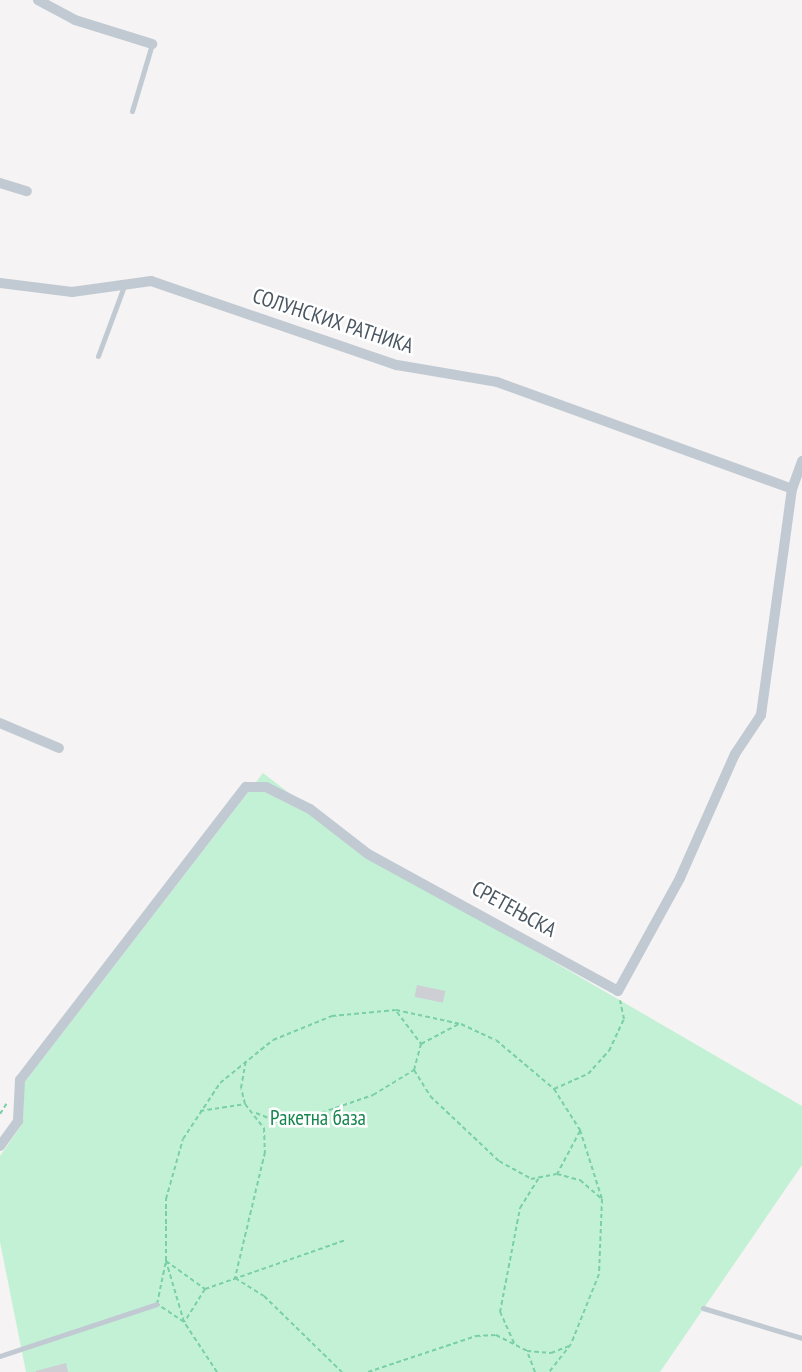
<!DOCTYPE html>
<meta charset="utf-8">
<style>
body{margin:0}
#map{position:relative;width:802px;height:1372px;overflow:hidden;background:#f5f3f3;font-family:"PT Sans Narrow",sans-serif}
div>[style]{position:absolute}
.green>*{inset:0;background:#c3f1d5}
.building>*{inset:0;background:#cdcfd5;transform-origin:0 0}
.path>*{height:2px;margin-top:-1px;transform-origin:0;background:repeating-linear-gradient(90deg,#7ad0a6 0 4.5px,transparent 0 7.5px)}
.lane>*{height:5px;margin:-2.5px;padding:0 2.5px;transform-origin:2.5px;border-radius:2.5px;background:#c1cad2}
.street>*{height:10px;margin:-5px;padding:0 5px;transform-origin:5px;border-radius:5px;background:#c1cad2}
span{translate:-50% -50%;white-space:nowrap;text-align:center;line-height:1.15;-webkit-text-stroke:5px #fff;paint-order:stroke}
.street-label{font-size:21px;color:#4a5661}
.park-label{font-size:21px;color:#17864f}
</style>
<div id="map">
<div class="green">
<div style="clip-path:polygon(263px 773px,368px 854px,802px 1106px,802px 1165px,660px 1372px,26px 1372px,0 1242px,0 1156px,23px 1123px,24px 1083px)"></div>
</div>
<div class="building">
<div style="left:417px;top:985px;width:29px;height:12px;rotate:12deg"></div>
<div style="clip-path:polygon(66px 1363px,68px 1372px,36px 1372px,36px 1371px)"></div>
</div>
<div class="path">
<div style="left:397px;top:1012px;width:40px;rotate:53deg"></div>
<div style="left:421px;top:1044px;width:43px;rotate:-27.8deg"></div>
<div style="left:414px;top:1070px;width:31px;rotate:58deg"></div>
<div style="left:430px;top:1096px;width:95px;rotate:43.3deg"></div>
<div style="left:499px;top:1161px;width:37px;rotate:29deg"></div>
<div style="left:531px;top:1179px;width:26px;rotate:-11deg"></div>
<div style="left:554px;top:1089px;width:37px;rotate:-24deg"></div>
<div style="left:588px;top:1074px;width:31px;rotate:-48deg"></div>
<div style="left:609px;top:1051px;width:35px;rotate:-65deg"></div>
<div style="left:624px;top:1019px;width:19px;rotate:-102deg"></div>
<div style="left:245px;top:1104px;width:31px;rotate:52deg"></div>
<div style="left:264px;top:1128px;width:24px;rotate:88deg"></div>
<div style="left:265px;top:1152px;width:130px;rotate:103.4deg"></div>
<div style="left:235px;top:1278px;width:34px;rotate:32deg"></div>
<div style="left:264px;top:1296px;width:109px;rotate:44.3deg"></div>
<div style="left:200px;top:1111px;width:46px;rotate:-8.8deg"></div>
<div style="left:245px;top:1104px;width:16px;rotate:-104deg"></div>
<div style="left:241px;top:1088px;width:28px;rotate:-80deg"></div>
<div style="left:256px;top:1113px;width:32px;rotate:22deg"></div>
<div style="left:286px;top:1125px;width:92px;rotate:-19deg"></div>
<div style="left:373px;top:1095px;width:48px;rotate:-31.4deg"></div>
<div style="left:414px;top:1070px;width:27px;rotate:-75deg"></div>
<div style="left:0;top:1114px;width:13px;rotate:-58deg"></div>
<div style="left:580px;top:1131px;width:49px;rotate:118.1deg"></div>
<div style="left:557px;top:1174px;width:24px;rotate:15deg"></div>
<div style="left:580px;top:1180px;width:29px;rotate:41deg"></div>
<div style="left:166px;top:1261px;width:48px;rotate:35.7deg"></div>
<div style="left:205px;top:1289px;width:39px;rotate:122deg"></div>
<div style="left:184px;top:1322px;width:32px;rotate:-146deg"></div>
<div style="left:157px;top:1304px;width:44px;rotate:-78.2deg"></div>
<div style="left:205px;top:1289px;width:149px;rotate:-19.2deg"></div>
<div style="left:514px;top:1343px;width:34px;rotate:-114deg"></div>
<div style="left:500px;top:1312px;width:106px;rotate:-79.1deg"></div>
<div style="left:520px;top:1208px;width:36px;rotate:-58deg"></div>
<div style="left:217px;top:1372px;width:60px;rotate:-123.4deg"></div>
<div style="left:184px;top:1322px;width:64px;rotate:-106.4deg"></div>
<div style="left:166px;top:1261px;width:62px;rotate:-90deg"></div>
<div style="left:166px;top:1199px;width:62px;rotate:-74.2deg"></div>
<div style="left:183px;top:1139px;width:67px;rotate:-56.5deg"></div>
<div style="left:220px;top:1083px;width:68px;rotate:-39.1deg"></div>
<div style="left:273px;top:1040px;width:64px;rotate:-22.1deg"></div>
<div style="left:332px;top:1016px;width:64px;rotate:-5.4deg"></div>
<div style="left:396px;top:1010px;width:66px;rotate:12.2deg"></div>
<div style="left:461px;top:1024px;width:38px;rotate:25deg"></div>
<div style="left:496px;top:1040px;width:76px;rotate:40.2deg"></div>
<div style="left:554px;top:1089px;width:49px;rotate:57.6deg"></div>
<div style="left:580px;top:1130px;width:72px;rotate:72.3deg"></div>
<div style="left:602px;top:1199px;width:75px;rotate:92.3deg"></div>
<div style="left:599px;top:1274px;width:75px;rotate:111.8deg"></div>
<div style="left:571px;top:1344px;width:36px;rotate:128deg"></div>
<div style="left:368px;top:1372px;width:114px;rotate:-18.4deg"></div>
<div style="left:476px;top:1336px;width:20px;rotate:-3deg"></div>
<div style="left:496px;top:1335px;width:35px;rotate:27deg"></div>
<div style="left:535px;top:1372px;width:22px;rotate:-111deg"></div>
<div style="left:527px;top:1351px;width:24px;rotate:5deg"></div>
<div style="left:551px;top:1353px;width:19px;rotate:-21deg"></div>
</div>
<div class="lane">
<div style="left:132px;top:111px;width:70px;rotate:-73.4deg"></div>
<div style="left:98px;top:356px;width:75px;rotate:-69.6deg"></div>
<div style="left:703px;top:1308px;width:103px;rotate:16.9deg"></div>
<div style="left:0;top:1356px;width:165px;rotate:-18.3deg"></div>
</div>
<div class="street">
<div style="left:38px;top:0;width:42px;rotate:28.4deg"></div>
<div style="left:75px;top:20px;width:81px;rotate:17.3deg"></div>
<div style="left:0;top:183px;width:28px;rotate:17deg"></div>
<div style="left:0;top:283px;width:73px;rotate:7.1deg"></div>
<div style="left:72px;top:292px;width:80px;rotate:-7.9deg"></div>
<div style="left:151px;top:281px;width:260px;rotate:18.9deg"></div>
<div style="left:397px;top:365px;width:101px;rotate:9.6deg"></div>
<div style="left:497px;top:382px;width:314px;rotate:19.9deg"></div>
<div style="left:0;top:723px;width:64px;rotate:23deg"></div>
<div style="left:0;top:1146px;width:31px;rotate:-54deg"></div>
<div style="left:18px;top:1121px;width:41px;rotate:-87.2deg"></div>
<div style="left:20px;top:1080px;width:370px;rotate:-52.4deg"></div>
<div style="left:246px;top:787px;width:20px"></div>
<div style="left:266px;top:787px;width:49px;rotate:26.6deg"></div>
<div style="left:310px;top:809px;width:73px;rotate:37.8deg"></div>
<div style="left:368px;top:854px;width:285px;rotate:28.7deg"></div>
<div style="left:618px;top:991px;width:129px;rotate:-61.2deg"></div>
<div style="left:680px;top:878px;width:136px;rotate:-66.1deg"></div>
<div style="left:735px;top:754px;width:47px;rotate:-56.3deg"></div>
<div style="left:761px;top:715px;width:228px;rotate:-82.2deg"></div>
<div style="left:792px;top:489px;width:30px;rotate:-70deg"></div>
</div>
<div class="street-label">
<span style="left:333px;top:321px;rotate:18deg">СОЛУНСКИХ РАТНИКА</span>
<span style="left:514px;top:909px;rotate:29deg">СРЕТЕЊСКА</span>
</div>
<div class="park-label">
<span style="left:318px;top:1118px">Ракетна база</span>
</div>
</div>
